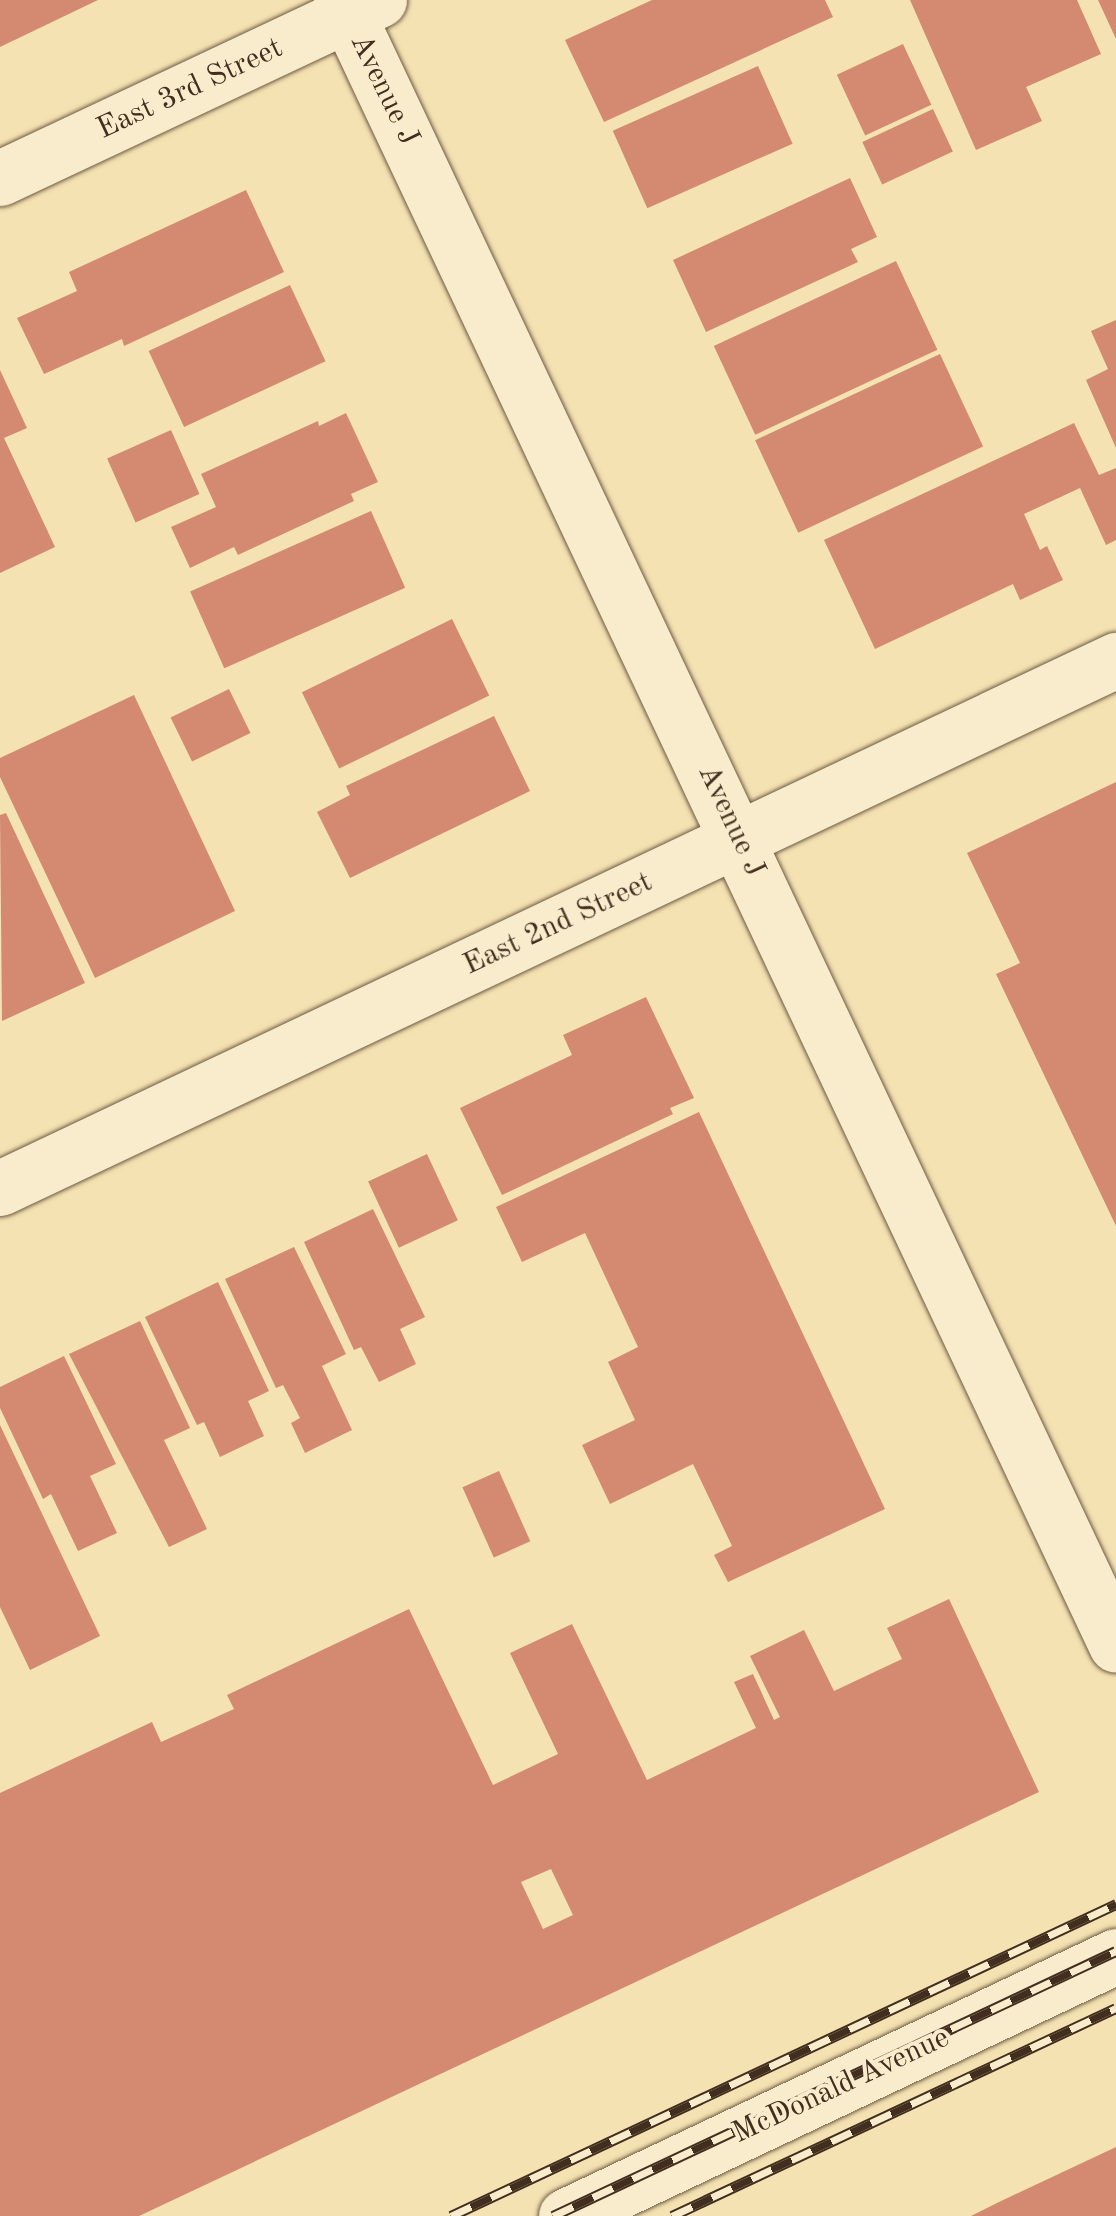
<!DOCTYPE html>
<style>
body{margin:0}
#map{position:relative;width:1116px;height:2216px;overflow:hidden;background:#f4e2b2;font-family:"Old Standard TT",serif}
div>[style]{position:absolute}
.building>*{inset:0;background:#d38a71;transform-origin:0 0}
.roads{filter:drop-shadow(0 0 2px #6e5b43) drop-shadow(0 0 2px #6e5b43)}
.minor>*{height:55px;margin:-27.5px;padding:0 27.5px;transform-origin:27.5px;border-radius:27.5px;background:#f8eccd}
.secondary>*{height:55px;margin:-27.5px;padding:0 27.5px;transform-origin:27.5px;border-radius:27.5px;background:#f8eccd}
.rail>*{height:11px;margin-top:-5.5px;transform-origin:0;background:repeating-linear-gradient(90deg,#f8eccd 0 22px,#422e1e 0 44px);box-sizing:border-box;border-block:2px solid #422e1e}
span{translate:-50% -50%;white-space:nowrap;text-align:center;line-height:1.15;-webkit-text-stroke:8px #f8eccd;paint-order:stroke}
.street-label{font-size:30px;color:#422e1e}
</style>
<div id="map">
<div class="building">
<div style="clip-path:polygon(0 0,98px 0,0 47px)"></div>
<div style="clip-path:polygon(652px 0,825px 0,833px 17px,604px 122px,565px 40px)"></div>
<div style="clip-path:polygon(910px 0,1077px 0,1101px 54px,1026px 87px,1042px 121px,976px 150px)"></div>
<div style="clip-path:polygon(1098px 0,1116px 0,1116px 39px)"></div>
<div style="left:903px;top:44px;width:67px;height:73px;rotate:65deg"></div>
<div style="left:758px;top:66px;width:85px;height:159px;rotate:66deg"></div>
<div style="left:933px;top:109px;width:47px;height:78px;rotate:65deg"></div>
<div style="clip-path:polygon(850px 178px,877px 237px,851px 249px,858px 262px,706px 332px,673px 260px)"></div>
<div style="clip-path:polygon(246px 190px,284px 272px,124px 346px,122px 339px,44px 374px,17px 318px,77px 291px,69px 272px)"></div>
<div style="left:896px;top:261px;width:98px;height:201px;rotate:65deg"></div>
<div style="left:290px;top:285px;width:84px;height:156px;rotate:65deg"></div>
<div style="clip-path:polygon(1116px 320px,1116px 448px,1086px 380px,1108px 369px,1091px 331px)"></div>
<div style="left:940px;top:354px;width:102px;height:204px;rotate:65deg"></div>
<div style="clip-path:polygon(0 370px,27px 428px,4px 438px,55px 547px,0 573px)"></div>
<div style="clip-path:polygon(346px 413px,378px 482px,351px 494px,354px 501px,238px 555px,234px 547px,190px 568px,171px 527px,216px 507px,201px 474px,318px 421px,319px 426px)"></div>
<div style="clip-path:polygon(1074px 423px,1099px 475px,1116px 468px,1116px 540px,1106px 545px,1080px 488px,1024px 514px,1040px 550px,1047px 546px,1063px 580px,1020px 600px,1013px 584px,875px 649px,824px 540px)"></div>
<div style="left:171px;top:430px;width:70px;height:70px;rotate:66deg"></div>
<div style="left:371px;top:511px;width:84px;height:198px;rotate:66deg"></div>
<div style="left:452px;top:619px;width:85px;height:167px;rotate:64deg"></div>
<div style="left:229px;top:689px;width:49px;height:65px;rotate:64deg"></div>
<div style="clip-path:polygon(134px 695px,235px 911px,95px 978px,0 777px,0 758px)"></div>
<div style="clip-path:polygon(494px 716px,530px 791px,350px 878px,317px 812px,350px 795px,346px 786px)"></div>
<div style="clip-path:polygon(1116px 782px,1116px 1226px,996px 974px,1020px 963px,967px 853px)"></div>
<div style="clip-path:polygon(6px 813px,85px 983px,2px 1021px,0 815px)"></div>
<div style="clip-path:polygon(646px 997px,694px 1098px,670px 1108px,673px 1114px,502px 1195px,460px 1108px,572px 1055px,563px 1035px)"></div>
<div style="clip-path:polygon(699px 1112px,885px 1509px,728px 1582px,714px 1555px,732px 1546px,693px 1464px,610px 1504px,582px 1445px,635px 1420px,608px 1362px,638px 1347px,585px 1233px,522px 1262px,496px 1207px)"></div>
<div style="left:427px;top:1154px;width:73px;height:65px;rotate:65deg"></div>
<div style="clip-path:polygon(373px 1209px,425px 1317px,400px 1329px,416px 1364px,379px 1382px,361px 1347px,354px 1350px,304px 1242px)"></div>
<div style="clip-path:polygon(294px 1247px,346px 1354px,322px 1366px,352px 1430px,305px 1453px,291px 1423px,300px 1418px,283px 1385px,276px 1388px,225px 1279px)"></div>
<div style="clip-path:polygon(218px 1282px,269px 1391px,248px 1401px,264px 1436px,220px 1457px,204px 1422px,197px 1425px,145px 1317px)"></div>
<div style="clip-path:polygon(140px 1321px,190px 1428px,164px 1440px,207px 1529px,169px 1547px,69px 1354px)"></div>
<div style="clip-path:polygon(64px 1356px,116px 1464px,90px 1476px,117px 1533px,78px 1551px,51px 1494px,43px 1499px,0 1408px,0 1387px)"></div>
<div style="clip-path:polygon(0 1425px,100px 1636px,30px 1670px,0 1607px)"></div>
<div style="left:499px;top:1471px;width:77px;height:40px;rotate:66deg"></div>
<div style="clip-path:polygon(evenodd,949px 1599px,1039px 1792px,139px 2216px,0 2216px,0 1793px,152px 1722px,161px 1742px,234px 1709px,227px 1695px,409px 1609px,493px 1785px,558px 1754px,510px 1653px,572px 1624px,647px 1780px,756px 1728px,734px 1682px,753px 1674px,774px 1720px,780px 1717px,750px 1656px,804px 1630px,834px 1691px,902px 1659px,887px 1628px,949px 1599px,551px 1869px,573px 1915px,543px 1929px,521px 1882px,551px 1869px)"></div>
<div style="clip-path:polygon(1116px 2147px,1116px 2216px,971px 2216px,999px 2202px)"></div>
</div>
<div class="roads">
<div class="minor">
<div style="left:341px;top:0;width:1818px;rotate:64.77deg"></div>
<div style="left:0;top:178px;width:419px;rotate:-25.2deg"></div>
<div style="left:0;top:1188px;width:1235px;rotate:-25.32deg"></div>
</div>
<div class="secondary">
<div style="left:566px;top:2216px;width:608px;rotate:-25.3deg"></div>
</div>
</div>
<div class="rail">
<div style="left:451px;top:2216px;width:735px;rotate:-25.13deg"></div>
<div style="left:553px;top:2216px;width:622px;rotate:-25.21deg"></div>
<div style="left:672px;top:2216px;width:490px;rotate:-25.1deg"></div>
</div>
<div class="street-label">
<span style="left:190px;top:89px;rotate:-25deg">East 3rd Street</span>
<span style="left:384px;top:90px;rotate:64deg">Avenue J</span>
<span style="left:731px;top:821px;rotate:65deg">Avenue J</span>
<span style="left:558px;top:924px;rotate:-25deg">East 2nd Street</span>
<span style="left:841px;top:2086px;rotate:-25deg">McDonald Avenue</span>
</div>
</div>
